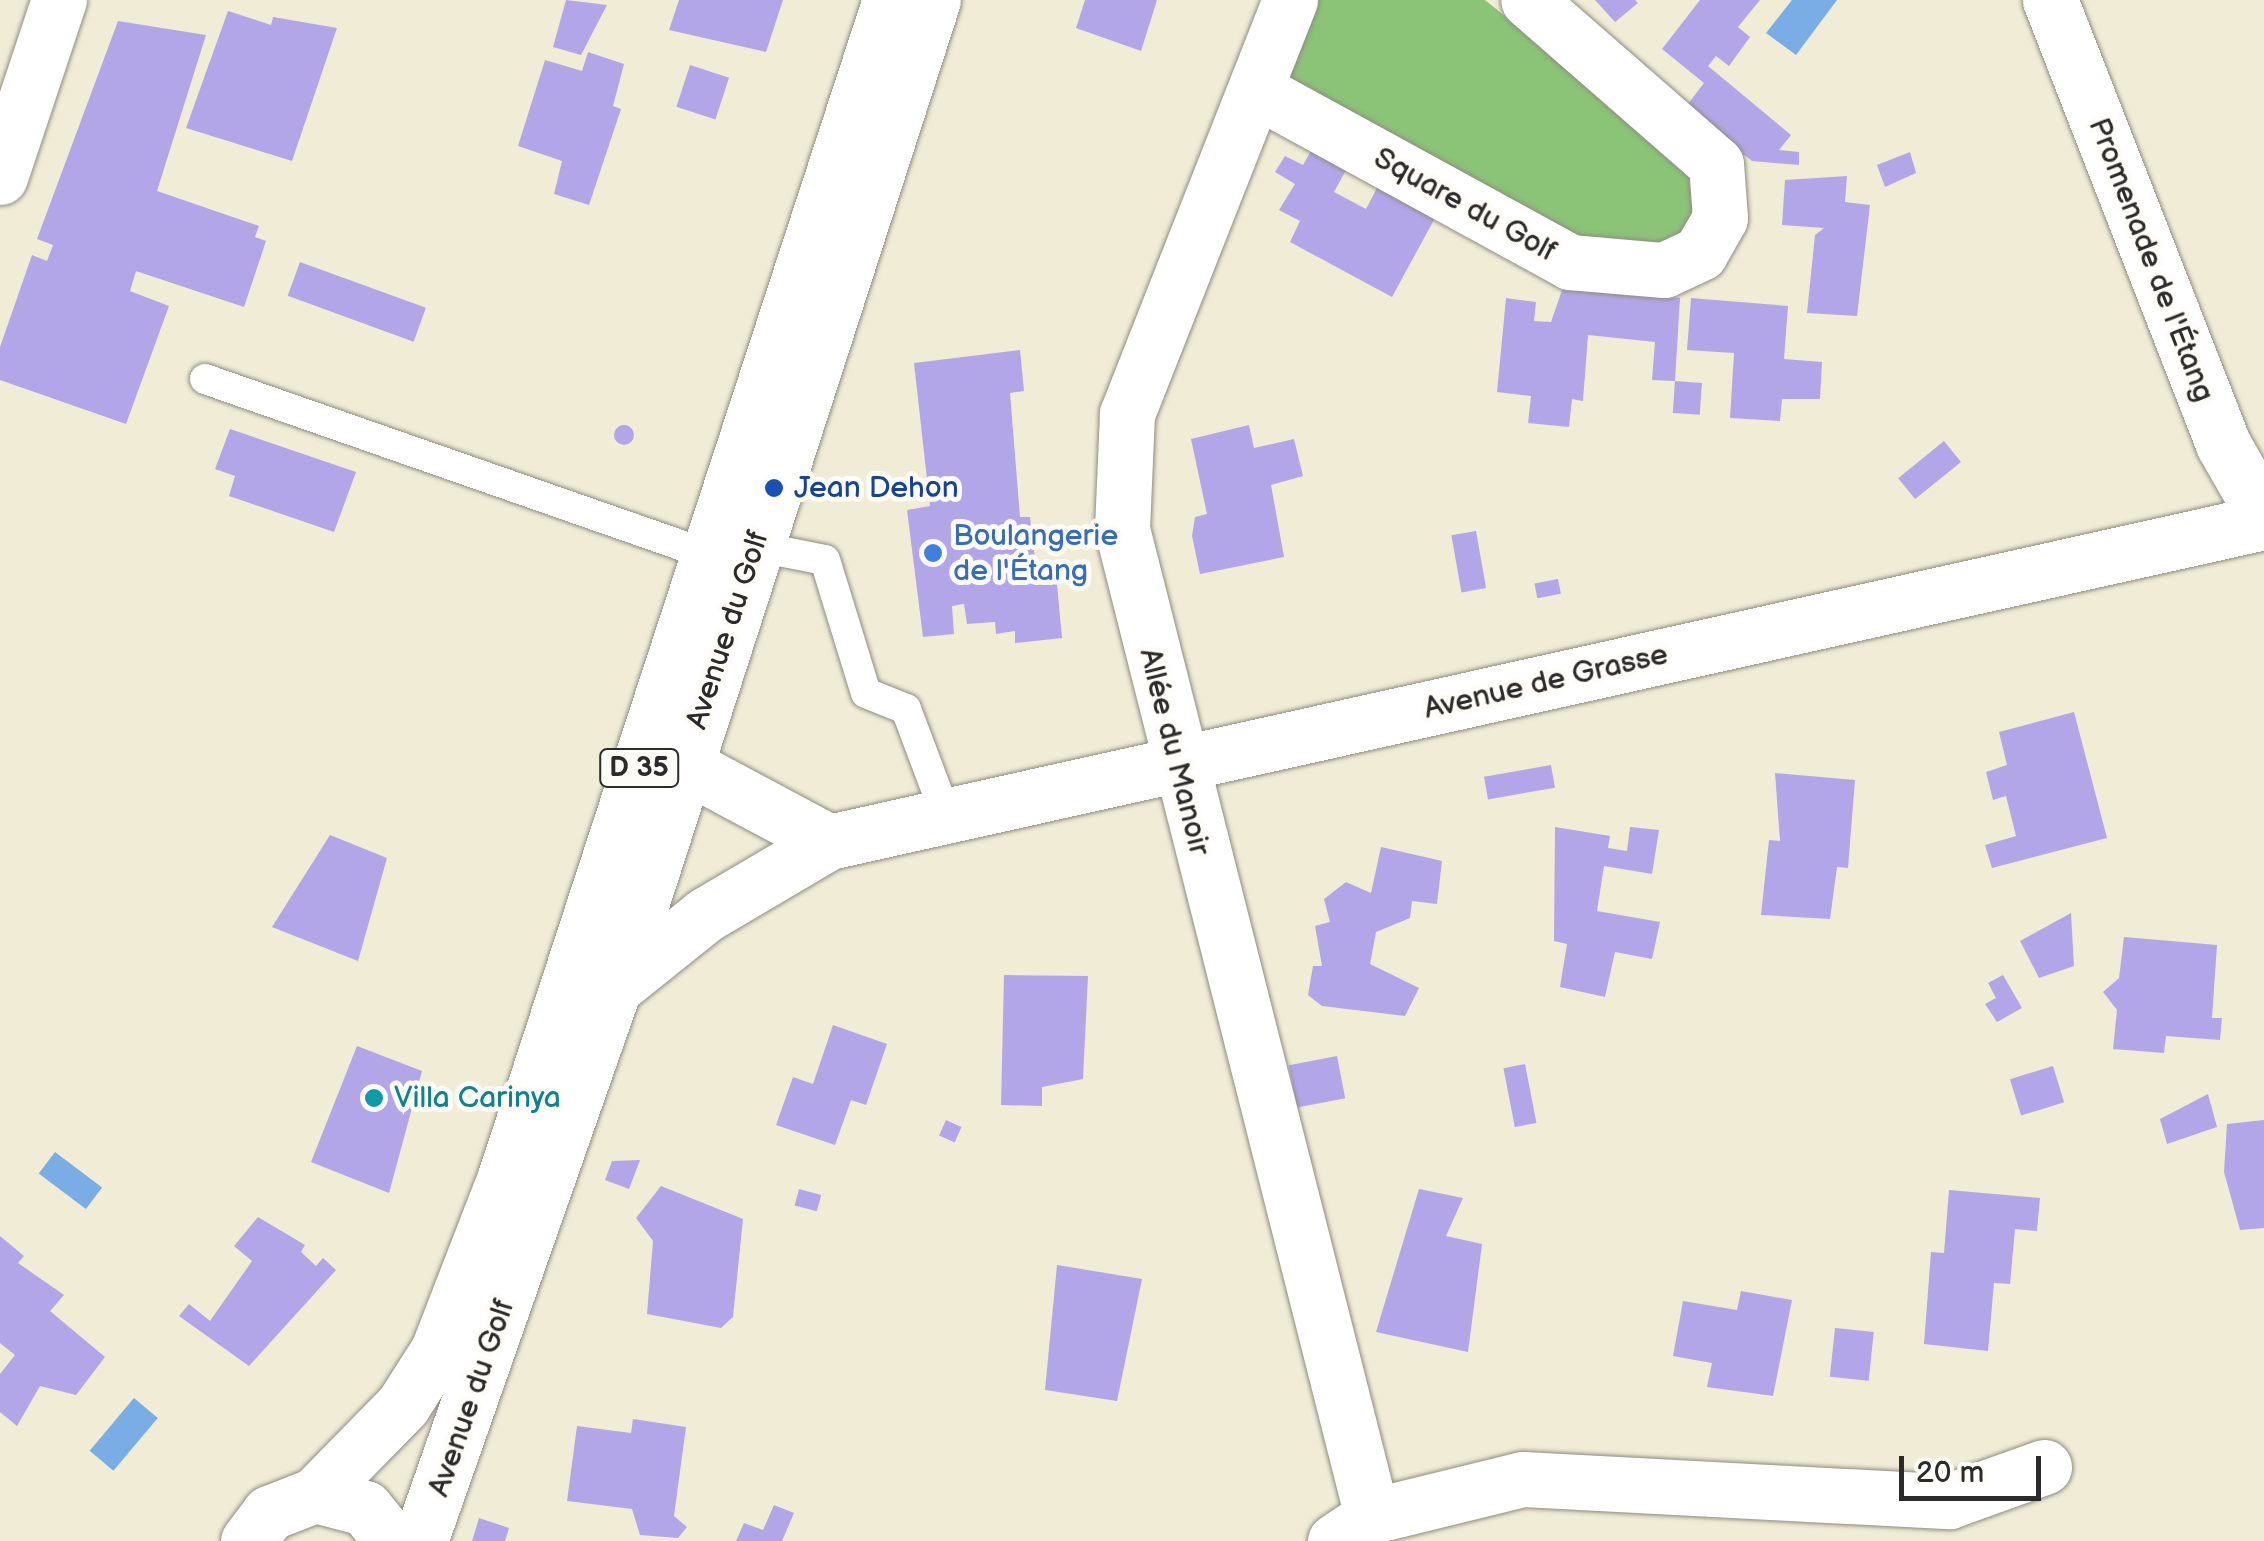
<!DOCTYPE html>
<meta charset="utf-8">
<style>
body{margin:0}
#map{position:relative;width:2264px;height:1541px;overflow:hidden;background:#f0ecd5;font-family:"Balsamiq Sans",sans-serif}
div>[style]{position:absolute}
.green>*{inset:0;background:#8bc377}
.water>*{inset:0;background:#7aade6;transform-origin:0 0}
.building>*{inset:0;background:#b3a6e8;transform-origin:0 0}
.round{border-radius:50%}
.roads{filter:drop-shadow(0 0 2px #8e8c80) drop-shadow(0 0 2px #8e8c80)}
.service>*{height:30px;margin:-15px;padding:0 15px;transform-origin:15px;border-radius:15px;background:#fff}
.minor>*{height:55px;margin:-27.5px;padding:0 27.5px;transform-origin:27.5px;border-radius:27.5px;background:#fff}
.primary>*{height:55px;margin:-27.5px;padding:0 27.5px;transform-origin:27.5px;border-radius:27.5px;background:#fff}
.dots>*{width:28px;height:28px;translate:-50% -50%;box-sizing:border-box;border:5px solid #fdfcf7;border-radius:50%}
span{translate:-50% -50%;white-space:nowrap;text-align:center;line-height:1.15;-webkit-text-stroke:10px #fdfcf7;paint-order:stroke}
.shield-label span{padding:2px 8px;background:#fdfcf7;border:2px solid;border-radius:8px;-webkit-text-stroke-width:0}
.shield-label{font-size:28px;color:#2b2b2b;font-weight:700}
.street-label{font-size:30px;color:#2b2b2b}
.transit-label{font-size:30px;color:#164399}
.left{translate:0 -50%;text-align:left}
.shop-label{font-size:30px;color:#366cbe}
.culture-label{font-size:30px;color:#0d838f}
.scale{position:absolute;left:1899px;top:1456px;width:142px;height:45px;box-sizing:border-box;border:5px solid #2b2b2b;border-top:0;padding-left:12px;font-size:30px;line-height:35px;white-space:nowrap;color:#2b2b2b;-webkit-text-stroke:8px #fdfcf7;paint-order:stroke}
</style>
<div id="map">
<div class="green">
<div style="clip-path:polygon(1316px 0,1485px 0,1700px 175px,1703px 226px,1671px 250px,1584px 242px,1285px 79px)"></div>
</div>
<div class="water">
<div style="clip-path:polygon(1792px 0,1837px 0,1796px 55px,1766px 33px)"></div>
<div style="left:55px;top:1152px;width:59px;height:27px;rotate:37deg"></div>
<div style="left:134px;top:1398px;width:31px;height:69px;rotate:40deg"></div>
</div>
<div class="building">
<div style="clip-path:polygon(566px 0,607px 5px,581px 55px,553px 47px)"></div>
<div style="clip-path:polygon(679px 0,783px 0,766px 52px,669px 30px)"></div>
<div style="clip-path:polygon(1085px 0,1157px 0,1141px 51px,1076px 28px)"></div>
<div style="clip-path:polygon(1595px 0,1635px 0,1638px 3px,1615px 22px)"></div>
<div style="clip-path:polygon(1700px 0,1760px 0,1738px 27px,1750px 37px,1729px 66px,1716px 56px,1708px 66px,1791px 135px,1779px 150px,1799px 152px,1799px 165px,1752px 161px,1685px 108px,1704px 83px,1662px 49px)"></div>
<div style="clip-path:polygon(228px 11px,271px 25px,273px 17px,337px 28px,292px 161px,186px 128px)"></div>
<div style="clip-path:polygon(118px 21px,206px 35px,157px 191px,259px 226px,255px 237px,266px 241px,244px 307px,136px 271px,130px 291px,169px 306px,126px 424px,0 380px,0 347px,32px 255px,47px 261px,53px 245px,37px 239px)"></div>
<div style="clip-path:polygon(588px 52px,624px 64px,613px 106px,621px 109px,589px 205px,554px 194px,562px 161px,518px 146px,545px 60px,582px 71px)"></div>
<div style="left:690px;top:65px;width:41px;height:44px;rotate:18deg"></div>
<div style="clip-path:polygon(1311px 151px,1346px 170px,1334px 192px,1366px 209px,1378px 186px,1435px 218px,1392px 297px,1290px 242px,1300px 221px,1279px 210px,1295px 184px,1275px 172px,1285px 156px,1303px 165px)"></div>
<div style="clip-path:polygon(1910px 152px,1916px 173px,1885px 187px,1877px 165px)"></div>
<div style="clip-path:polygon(1847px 176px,1845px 202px,1870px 205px,1857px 316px,1807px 313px,1815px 235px,1824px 228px,1782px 225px,1785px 180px)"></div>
<div style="left:300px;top:262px;width:134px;height:36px;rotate:20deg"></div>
<div style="clip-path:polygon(1562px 290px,1680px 298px,1675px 381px,1652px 380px,1655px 342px,1588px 335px,1583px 401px,1572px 399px,1569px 427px,1528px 423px,1531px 396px,1497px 392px,1506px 298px,1536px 302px,1534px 321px,1551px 322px)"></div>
<div style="clip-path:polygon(1691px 298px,1788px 306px,1784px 359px,1822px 362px,1820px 399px,1782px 399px,1780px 421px,1730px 418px,1734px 353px,1687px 350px)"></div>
<div style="clip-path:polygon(1020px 350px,1024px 391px,1010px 393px,1020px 517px,1030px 517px,1038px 585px,1057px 584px,1062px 638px,1015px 643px,1015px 631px,996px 634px,995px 622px,967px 624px,964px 604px,952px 606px,954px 634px,923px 637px,907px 510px,930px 506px,914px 363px)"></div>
<div style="left:1675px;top:381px;width:27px;height:32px;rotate:4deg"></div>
<div class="round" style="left:614px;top:425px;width:20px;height:20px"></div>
<div style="clip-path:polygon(1249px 425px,1254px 448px,1294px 439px,1303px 476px,1271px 485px,1284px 557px,1200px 574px,1192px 536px,1195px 517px,1207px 514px,1191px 439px)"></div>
<div style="clip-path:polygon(230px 429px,356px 472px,334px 532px,229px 496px,235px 476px,215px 469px)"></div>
<div style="left:1944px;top:441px;width:27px;height:59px;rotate:51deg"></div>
<div style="left:1476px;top:531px;width:58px;height:25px;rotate:80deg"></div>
<div style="left:1558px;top:579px;width:15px;height:24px;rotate:79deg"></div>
<div style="clip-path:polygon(2074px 712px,2107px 838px,1992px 868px,1985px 845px,2016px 836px,2006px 796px,1993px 800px,1986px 772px,2007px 765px,1999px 732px)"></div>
<div style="left:1551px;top:765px;width:23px;height:68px;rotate:80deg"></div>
<div style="clip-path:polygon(1775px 773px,1855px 780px,1848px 868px,1837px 867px,1830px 919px,1761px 915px,1769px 840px,1780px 841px)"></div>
<div style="clip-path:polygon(1555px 827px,1610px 836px,1608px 848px,1627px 851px,1630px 827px,1659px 830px,1652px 874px,1604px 866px,1597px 911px,1660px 922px,1652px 959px,1615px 952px,1605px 997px,1560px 987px,1567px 944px,1554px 941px)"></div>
<div style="clip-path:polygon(330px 835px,387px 858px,358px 961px,272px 927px)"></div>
<div style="clip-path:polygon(1381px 847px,1442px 861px,1437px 904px,1412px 901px,1410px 918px,1376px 932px,1370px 964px,1419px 988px,1405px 1016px,1322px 1006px,1308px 995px,1313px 966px,1322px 966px,1315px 926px,1330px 922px,1324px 899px,1346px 882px,1371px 893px)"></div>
<div style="clip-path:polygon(2071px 913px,2074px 966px,2039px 978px,2020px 941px)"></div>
<div style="clip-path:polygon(2124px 937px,2217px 945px,2212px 1018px,2222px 1018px,2220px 1040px,2166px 1036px,2164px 1053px,2113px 1049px,2117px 1010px,2103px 992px,2119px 978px)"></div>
<div style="clip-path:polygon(1004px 975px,1088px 976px,1083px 1079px,1042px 1087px,1042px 1106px,1001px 1105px)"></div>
<div style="clip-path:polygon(2003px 975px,2022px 1008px,1997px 1022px,1985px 1004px,1996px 998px,1988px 983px)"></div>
<div style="clip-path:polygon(833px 1025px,887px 1044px,866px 1105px,851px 1100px,835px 1145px,776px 1125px,793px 1077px,813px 1084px)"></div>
<div style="clip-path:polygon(357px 1046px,422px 1071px,389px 1193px,311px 1162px)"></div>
<div style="left:1337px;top:1056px;width:43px;height:49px;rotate:79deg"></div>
<div style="left:1525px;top:1064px;width:60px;height:22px;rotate:79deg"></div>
<div style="left:2053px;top:1066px;width:38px;height:45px;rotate:73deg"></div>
<div style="clip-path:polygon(2208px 1094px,2217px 1127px,2167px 1144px,2160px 1119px)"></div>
<div style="left:946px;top:1120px;width:17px;height:17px;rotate:24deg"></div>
<div style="clip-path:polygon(2264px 1120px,2264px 1228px,2240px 1230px,2224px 1172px,2227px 1124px)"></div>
<div style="clip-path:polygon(640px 1160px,629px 1189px,605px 1180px,612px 1161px)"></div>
<div style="clip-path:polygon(661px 1186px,743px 1219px,733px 1317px,721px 1328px,647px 1314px,653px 1241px,636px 1218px)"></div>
<div style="left:799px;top:1189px;width:23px;height:17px;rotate:15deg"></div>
<div style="clip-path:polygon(1419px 1189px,1463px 1198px,1446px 1236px,1482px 1244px,1468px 1352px,1376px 1332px)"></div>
<div style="clip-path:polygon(1949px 1190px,2040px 1198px,2037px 1231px,2015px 1229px,2010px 1284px,1994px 1283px,1988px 1351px,1924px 1344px,1931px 1252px,1944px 1253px)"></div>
<div style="clip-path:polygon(258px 1217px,305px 1245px,301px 1252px,316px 1266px,323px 1258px,336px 1270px,249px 1366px,179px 1316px,189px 1304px,210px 1321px,252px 1261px,234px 1246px)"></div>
<div style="clip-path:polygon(0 1236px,24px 1256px,18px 1263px,64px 1295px,50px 1311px,105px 1357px,76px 1395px,40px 1386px,17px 1426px,0 1412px,0 1374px,15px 1355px,0 1343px)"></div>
<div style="clip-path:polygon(1057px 1265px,1142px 1279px,1117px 1401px,1045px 1390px)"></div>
<div style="clip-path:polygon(1741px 1291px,1792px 1300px,1773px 1396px,1707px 1387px,1712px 1363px,1673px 1356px,1683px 1301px,1737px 1310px)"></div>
<div style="left:1835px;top:1328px;width:39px;height:49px;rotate:6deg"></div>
<div style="clip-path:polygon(633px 1419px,686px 1427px,674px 1516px,687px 1527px,678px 1538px,640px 1535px,632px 1509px,567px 1501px,577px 1426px,631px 1433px)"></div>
<div style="clip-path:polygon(774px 1505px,794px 1513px,782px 1541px,736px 1541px,744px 1523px,763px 1530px)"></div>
<div style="clip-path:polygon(479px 1518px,509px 1528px,505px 1541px,472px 1541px)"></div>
</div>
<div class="roads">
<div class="service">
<div style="left:205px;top:379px;width:534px;rotate:19.25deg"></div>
<div style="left:754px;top:546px;width:72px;rotate:11.2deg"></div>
<div style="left:825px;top:560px;width:139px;rotate:72.9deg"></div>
<div style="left:866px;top:693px;width:43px;rotate:21.8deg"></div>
<div style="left:906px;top:709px;width:116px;rotate:69.4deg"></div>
</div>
<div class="minor">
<div style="left:1290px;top:0;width:445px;rotate:111.5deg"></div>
<div style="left:1127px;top:414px;width:115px;rotate:92.5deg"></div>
<div style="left:1122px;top:529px;width:1018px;rotate:75.79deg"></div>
<div style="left:2050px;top:0;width:477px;rotate:68.7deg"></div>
<div style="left:2223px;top:444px;width:83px;rotate:60.3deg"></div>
<div style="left:1256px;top:90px;width:358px;rotate:28.7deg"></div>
<div style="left:1570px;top:262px;width:94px;rotate:4.9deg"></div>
<div style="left:1664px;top:270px;width:40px;rotate:-25deg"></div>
<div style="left:1700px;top:253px;width:40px;rotate:-60.3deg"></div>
<div style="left:1720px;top:218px;width:54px;rotate:-94.2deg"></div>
<div style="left:1716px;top:164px;width:249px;rotate:-138.9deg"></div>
<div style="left:0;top:177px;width:187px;rotate:-71.6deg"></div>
<div style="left:685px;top:765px;width:163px;rotate:28.1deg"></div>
<div style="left:614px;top:988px;width:117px;rotate:-38.7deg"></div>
<div style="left:705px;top:915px;width:144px;rotate:-30.5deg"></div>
<div style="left:829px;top:842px;width:1470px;rotate:-12.57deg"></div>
<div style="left:1335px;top:1541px;width:45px;rotate:-34deg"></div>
<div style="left:1372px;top:1516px;width:155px;rotate:-13.8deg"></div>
<div style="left:1523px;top:1479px;width:427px;rotate:3deg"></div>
<div style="left:1949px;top:1501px;width:101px;rotate:-19.7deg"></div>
</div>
<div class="primary">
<div style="left:315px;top:1495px;width:126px;rotate:-45.6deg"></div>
<div style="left:403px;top:1405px;width:65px;rotate:-57.5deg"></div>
<div style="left:438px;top:1350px;width:186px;rotate:-68.8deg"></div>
<div style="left:505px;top:1177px;width:1238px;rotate:-71.89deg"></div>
<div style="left:248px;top:1541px;width:35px;rotate:-53deg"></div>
<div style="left:269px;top:1513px;width:49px;rotate:-21.4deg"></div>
<div style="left:315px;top:1495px;width:52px;rotate:14.6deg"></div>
<div style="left:365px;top:1508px;width:43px;rotate:50.7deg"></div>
<div style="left:420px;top:1541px;width:586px;rotate:-70.67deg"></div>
<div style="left:614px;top:988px;width:1038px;rotate:-72.11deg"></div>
</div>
</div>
<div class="dots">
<div style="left:774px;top:488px;background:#1a4fb4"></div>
<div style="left:933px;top:553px;background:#3f7fe0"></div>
<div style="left:374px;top:1098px;background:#0f9aa8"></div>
</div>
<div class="shield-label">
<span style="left:639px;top:768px">D 35</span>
</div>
<div class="street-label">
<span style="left:1465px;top:205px;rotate:29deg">Square du Golf</span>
<span style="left:2151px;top:260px;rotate:69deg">Promenade de l'Étang</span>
<span style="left:728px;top:630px;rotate:-72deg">Avenue du Golf</span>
<span style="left:1546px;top:682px;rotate:-13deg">Avenue de Grasse</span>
<span style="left:1174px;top:752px;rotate:76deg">Allée du Manoir</span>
<span style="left:472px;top:1398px;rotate:-71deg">Avenue du Golf</span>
</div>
<div class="transit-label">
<span class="left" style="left:794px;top:488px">Jean Dehon</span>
</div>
<div class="shop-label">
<span class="left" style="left:953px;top:553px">Boulangerie<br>de l'Étang</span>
</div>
<div class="culture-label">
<span class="left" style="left:394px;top:1098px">Villa Carinya</span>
</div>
<div class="scale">20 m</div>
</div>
